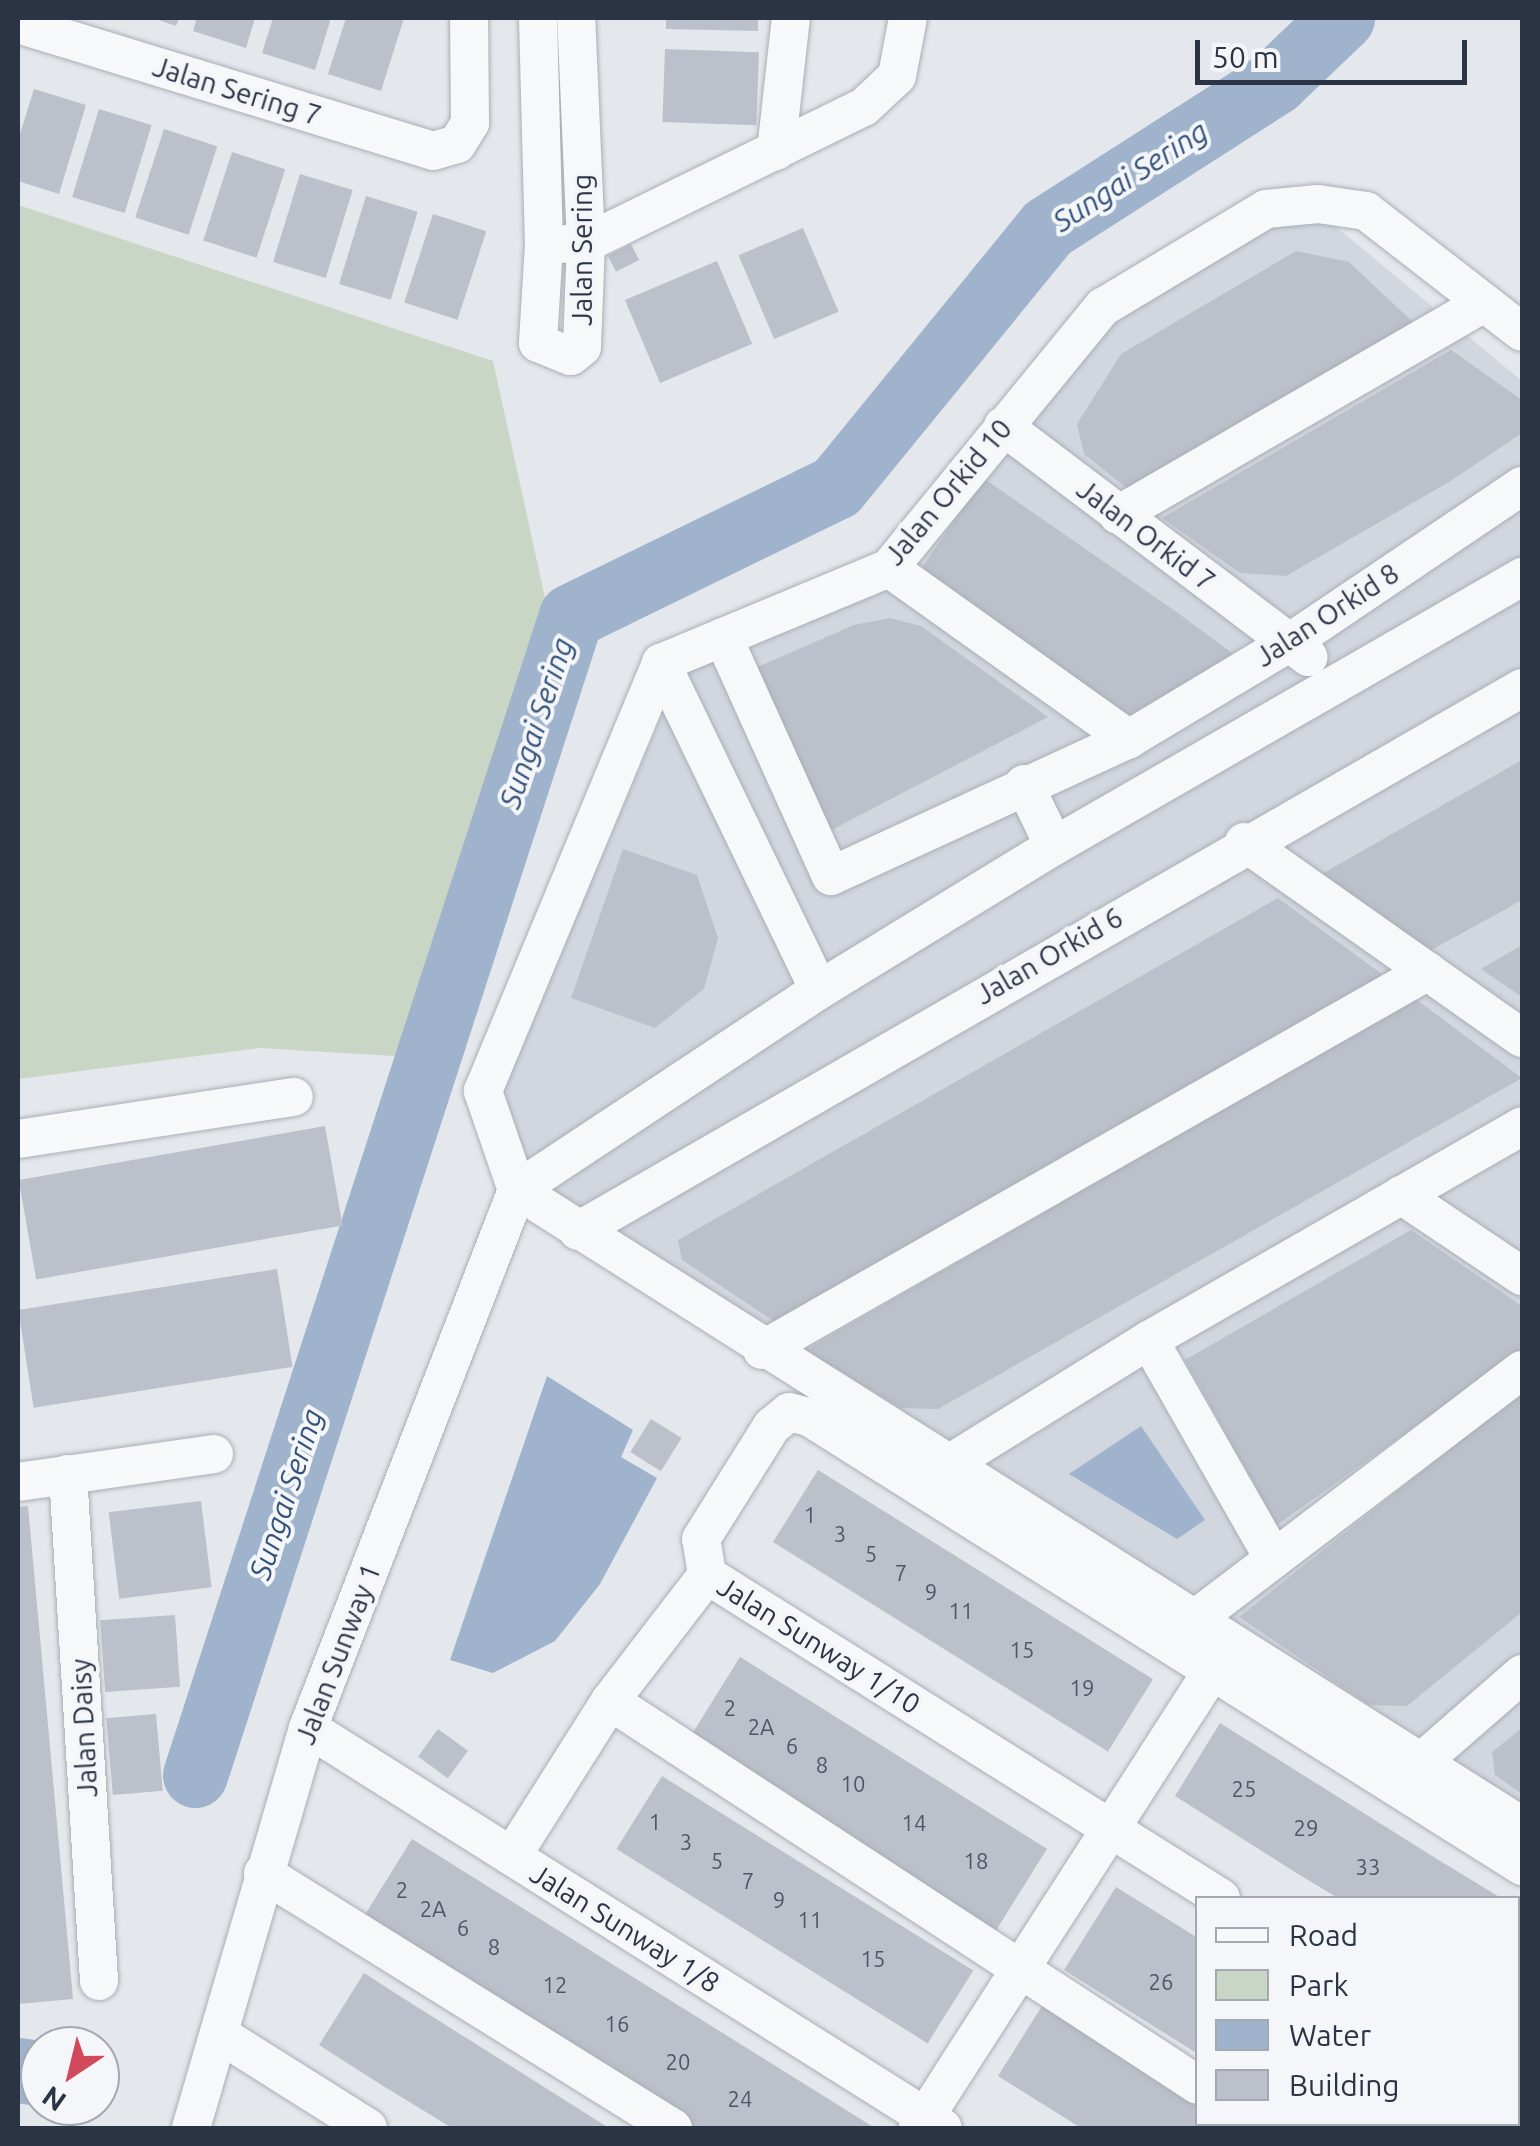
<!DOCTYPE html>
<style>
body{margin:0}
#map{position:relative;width:1540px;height:2146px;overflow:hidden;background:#e4e7ec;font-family:Ubuntu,sans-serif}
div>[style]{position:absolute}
.built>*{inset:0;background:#d2d6de}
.green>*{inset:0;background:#c9d6c5}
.water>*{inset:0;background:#9fb4cc}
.river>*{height:65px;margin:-32.5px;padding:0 32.5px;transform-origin:32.5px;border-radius:32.5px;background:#9fb4cc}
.building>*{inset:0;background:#bbc0ca;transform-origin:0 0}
.roads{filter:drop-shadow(0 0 2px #a9aeb7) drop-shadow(0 0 2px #a9aeb7)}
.minor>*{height:38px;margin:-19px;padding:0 19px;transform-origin:19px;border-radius:19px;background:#f7f8fa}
span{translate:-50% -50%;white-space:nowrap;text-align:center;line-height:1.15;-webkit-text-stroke:8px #f4f6f9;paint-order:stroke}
.number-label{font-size:22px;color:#4f5766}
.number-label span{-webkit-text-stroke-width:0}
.street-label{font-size:28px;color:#2b3445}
.water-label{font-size:30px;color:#34527a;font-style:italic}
.frame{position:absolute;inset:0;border:20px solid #2b3445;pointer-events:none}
.legend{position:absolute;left:1195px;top:1896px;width:325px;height:230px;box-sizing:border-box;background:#f4f6f9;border:2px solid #a4a8b1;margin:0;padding:12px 18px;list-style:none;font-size:30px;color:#2b3445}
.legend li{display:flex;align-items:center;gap:20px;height:50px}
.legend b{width:50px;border:2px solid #a4a8b1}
.north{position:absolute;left:20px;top:2026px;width:100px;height:100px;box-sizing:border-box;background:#f4f6f9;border:2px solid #a4a8b1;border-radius:50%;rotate:215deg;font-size:28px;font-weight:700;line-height:40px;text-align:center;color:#2b3445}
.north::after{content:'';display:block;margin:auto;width:35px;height:45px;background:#d1495b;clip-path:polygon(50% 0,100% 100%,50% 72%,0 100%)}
.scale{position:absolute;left:1195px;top:40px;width:272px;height:45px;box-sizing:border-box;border:5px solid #2b3445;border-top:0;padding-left:12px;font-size:30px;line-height:35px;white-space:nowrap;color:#2b3445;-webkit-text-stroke:8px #f4f6f9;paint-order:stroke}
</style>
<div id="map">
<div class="built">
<div style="clip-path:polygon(1323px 216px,1522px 381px,1522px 1809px,549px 1195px,525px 1168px,500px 1096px,680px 673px,890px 587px,1110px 319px,1272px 220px)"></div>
</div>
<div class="green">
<div style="clip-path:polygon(18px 205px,493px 361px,549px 616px,411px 1057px,259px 1048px,18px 1079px)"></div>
</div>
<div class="water">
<div style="clip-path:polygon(547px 1376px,633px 1430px,621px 1457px,657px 1478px,600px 1584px,555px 1641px,493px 1673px,450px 1660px)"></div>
<div style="clip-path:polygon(1141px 1426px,1205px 1520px,1177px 1539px,1069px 1474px)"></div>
</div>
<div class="river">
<div style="left:195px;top:1775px;width:1218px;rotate:-72.03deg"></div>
<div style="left:571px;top:616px;width:295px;rotate:-26deg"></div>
<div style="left:836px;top:487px;width:334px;rotate:-50.8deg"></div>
<div style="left:1047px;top:228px;width:271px;rotate:-32.6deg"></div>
<div style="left:1275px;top:82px;width:93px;rotate:-43.7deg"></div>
<div style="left:18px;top:2070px;width:22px;rotate:8deg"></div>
</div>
<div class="building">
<div style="clip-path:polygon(153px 18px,179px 18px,176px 26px)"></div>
<div style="clip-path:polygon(197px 18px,255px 18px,246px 48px,193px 31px)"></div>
<div style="clip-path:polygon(273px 18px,331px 18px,315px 70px,262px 53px)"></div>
<div style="clip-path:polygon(346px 18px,404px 18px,381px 91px,328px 74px)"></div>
<div style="clip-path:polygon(666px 18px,758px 18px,758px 31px,666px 29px)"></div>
<div style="left:665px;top:49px;width:94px;height:73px;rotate:2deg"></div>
<div style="clip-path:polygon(34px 89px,86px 105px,59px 194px,18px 181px,18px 140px)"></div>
<div style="left:99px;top:109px;width:55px;height:92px;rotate:17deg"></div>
<div style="left:164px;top:129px;width:56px;height:93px;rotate:18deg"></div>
<div style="left:232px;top:152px;width:56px;height:93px;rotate:18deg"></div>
<div style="left:300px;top:174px;width:55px;height:92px;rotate:17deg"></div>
<div style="left:366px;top:196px;width:54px;height:92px;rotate:17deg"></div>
<div style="left:433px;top:214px;width:56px;height:93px;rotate:18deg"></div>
<div style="left:803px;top:228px;width:91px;height:70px;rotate:67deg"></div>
<div style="left:631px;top:244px;width:18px;height:26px;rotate:63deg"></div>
<div style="clip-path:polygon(1296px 251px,1349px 262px,1417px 326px,1129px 490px,1084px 454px,1077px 424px,1121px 354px)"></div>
<div style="left:717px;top:261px;width:90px;height:100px;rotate:67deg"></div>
<div style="clip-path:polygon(1451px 350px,1522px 400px,1522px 433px,1449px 482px,1286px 576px,1240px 573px,1162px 518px)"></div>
<div style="clip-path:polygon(983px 478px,1175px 611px,1239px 658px,1130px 716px,919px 572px)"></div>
<div style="clip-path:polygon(890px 618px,921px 626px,1048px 717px,824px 834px,746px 672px,854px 625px)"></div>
<div style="clip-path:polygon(1522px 760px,1522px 900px,1424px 954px,1320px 875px)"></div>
<div style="clip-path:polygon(623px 849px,697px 875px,718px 938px,704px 989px,655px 1028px,571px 998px)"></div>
<div style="clip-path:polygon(1278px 898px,1383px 975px,778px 1324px,682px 1260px,678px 1240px)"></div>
<div style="clip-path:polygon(1522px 945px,1522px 997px,1481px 969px)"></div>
<div style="clip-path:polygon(1414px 998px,1522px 1078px,938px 1409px,900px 1408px,806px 1350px)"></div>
<div style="left:325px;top:1126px;width:101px;height:311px;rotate:80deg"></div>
<div style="clip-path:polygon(1411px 1230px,1522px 1306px,1522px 1350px,1277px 1525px,1185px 1360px)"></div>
<div style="left:277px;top:1269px;width:99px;height:262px;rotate:81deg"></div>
<div style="clip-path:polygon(1522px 1392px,1522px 1612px,1407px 1706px,1369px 1705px,1239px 1617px)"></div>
<div style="left:651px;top:1419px;width:36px;height:39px;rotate:32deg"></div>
<div style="left:818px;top:1470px;width:395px;height:85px;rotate:32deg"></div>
<div style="left:201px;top:1501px;width:87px;height:93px;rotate:83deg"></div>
<div style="clip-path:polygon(28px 1506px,73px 1999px,18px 2004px,18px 1507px)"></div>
<div style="left:175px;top:1615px;width:72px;height:75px;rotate:86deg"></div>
<div style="left:740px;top:1657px;width:362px;height:96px;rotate:32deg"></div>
<div style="left:156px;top:1714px;width:77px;height:50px;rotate:85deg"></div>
<div style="clip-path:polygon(1220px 1723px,1437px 1859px,1501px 1898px,1338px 1898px,1298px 1874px,1175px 1796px)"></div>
<div style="clip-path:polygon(1522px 1728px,1522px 1794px,1495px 1775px,1492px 1752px)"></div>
<div style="left:438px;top:1729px;width:37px;height:34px;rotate:36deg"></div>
<div style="left:662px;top:1776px;width:367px;height:86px;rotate:32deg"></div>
<div style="clip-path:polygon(412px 1839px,875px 2128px,693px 2128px,361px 1921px)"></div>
<div style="clip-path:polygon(1116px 1887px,1198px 1938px,1198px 2054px,1064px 1970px)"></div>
<div style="left:1518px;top:1909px;width:5px;height:102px;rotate:37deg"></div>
<div style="clip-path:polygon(364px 1973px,395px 1993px,609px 2128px,452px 2128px,380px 2084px,319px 2045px)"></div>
<div style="clip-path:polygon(1042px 2006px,1198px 2105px,1198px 2124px,1234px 2128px,1081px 2128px,998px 2076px)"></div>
<div style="clip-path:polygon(1309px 2124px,1471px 2124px,1467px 2128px)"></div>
</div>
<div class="roads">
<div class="minor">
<div style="left:538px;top:18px;width:226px;rotate:88.5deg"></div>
<div style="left:544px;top:244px;width:99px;rotate:93.5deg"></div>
<div style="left:538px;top:343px;width:35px;rotate:22deg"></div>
<div style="left:571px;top:356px;width:14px;rotate:-39deg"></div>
<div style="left:582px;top:347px;width:104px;rotate:-87.8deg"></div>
<div style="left:586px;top:243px;width:225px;rotate:-92.5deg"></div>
<div style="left:18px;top:24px;width:434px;rotate:17deg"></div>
<div style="left:433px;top:151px;width:25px;rotate:-16deg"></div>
<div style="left:457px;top:144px;width:25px;rotate:-58deg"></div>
<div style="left:470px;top:123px;width:105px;rotate:-90.5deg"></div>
<div style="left:776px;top:151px;width:134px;rotate:-83.6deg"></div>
<div style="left:567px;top:244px;width:19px;rotate:-3deg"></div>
<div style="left:586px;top:243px;width:309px;rotate:-26.1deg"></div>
<div style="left:864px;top:107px;width:45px;rotate:-43.2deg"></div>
<div style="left:897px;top:76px;width:59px;rotate:-79.3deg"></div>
<div style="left:1003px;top:426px;width:383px;rotate:37.1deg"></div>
<div style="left:1118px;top:515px;width:423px;rotate:-30.1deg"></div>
<div style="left:889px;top:568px;width:295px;rotate:35.5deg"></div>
<div style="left:723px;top:637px;width:262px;rotate:65.7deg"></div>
<div style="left:831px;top:876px;width:328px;rotate:-24.7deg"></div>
<div style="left:1129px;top:739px;width:187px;rotate:-31deg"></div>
<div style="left:1289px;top:643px;width:281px;rotate:-34deg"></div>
<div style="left:661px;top:663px;width:363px;rotate:64.2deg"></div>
<div style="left:1024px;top:784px;width:69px;rotate:64.2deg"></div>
<div style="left:1244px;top:842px;width:340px;rotate:35.2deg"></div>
<div style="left:18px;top:1139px;width:279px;rotate:-8.7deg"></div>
<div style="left:517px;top:1190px;width:105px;rotate:-109deg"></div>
<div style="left:483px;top:1091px;width:464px;rotate:-67.4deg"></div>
<div style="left:661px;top:663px;width:247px;rotate:-22.6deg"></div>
<div style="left:889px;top:568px;width:338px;rotate:-50.7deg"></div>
<div style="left:1103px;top:307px;width:190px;rotate:-31deg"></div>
<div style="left:1266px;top:209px;width:52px;rotate:-5.5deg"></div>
<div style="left:1318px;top:204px;width:49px;rotate:8.3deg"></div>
<div style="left:1366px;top:211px;width:197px;rotate:37.8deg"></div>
<div style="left:517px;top:1190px;width:1189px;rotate:32.33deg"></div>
<div style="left:517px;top:1190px;width:362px;rotate:-33.5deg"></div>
<div style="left:819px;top:990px;width:276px;rotate:-31.5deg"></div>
<div style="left:1054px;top:846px;width:540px;rotate:-29.89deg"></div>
<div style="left:1401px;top:1195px;width:146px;rotate:33.8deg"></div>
<div style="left:578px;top:1231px;width:1089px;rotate:-29.91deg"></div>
<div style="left:1149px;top:1340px;width:252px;rotate:60.3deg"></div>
<div style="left:762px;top:1350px;width:766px;rotate:-29.64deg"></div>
<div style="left:949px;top:1464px;width:235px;rotate:-31.8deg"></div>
<div style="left:1149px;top:1340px;width:430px;rotate:-29.8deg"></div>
<div style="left:68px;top:1474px;width:508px;rotate:86.5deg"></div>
<div style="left:18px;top:1482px;width:198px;rotate:-8.1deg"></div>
<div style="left:707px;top:1575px;width:36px;rotate:-99deg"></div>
<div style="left:701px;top:1539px;width:133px;rotate:-57.9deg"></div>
<div style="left:772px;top:1426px;width:22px;rotate:-39deg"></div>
<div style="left:789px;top:1412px;width:21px;rotate:14deg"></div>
<div style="left:809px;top:1417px;width:843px;rotate:32.2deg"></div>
<div style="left:707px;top:1575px;width:607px;rotate:32.15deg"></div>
<div style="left:1191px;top:1622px;width:416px;rotate:-37.3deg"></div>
<div style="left:610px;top:1701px;width:702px;rotate:33.15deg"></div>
<div style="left:308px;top:1728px;width:750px;rotate:32.21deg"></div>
<div style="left:1419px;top:1764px;width:137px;rotate:-41.1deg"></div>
<div style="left:512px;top:1856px;width:183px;rotate:-57.7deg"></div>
<div style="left:610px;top:1701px;width:159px;rotate:-52.4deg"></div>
<div style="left:263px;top:1873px;width:483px;rotate:31.9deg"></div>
<div style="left:219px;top:2034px;width:176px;rotate:32.2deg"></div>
<div style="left:1518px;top:2086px;width:5px;rotate:37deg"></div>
<div style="left:1256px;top:2124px;width:9px;rotate:27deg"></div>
<div style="left:191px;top:2128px;width:417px;rotate:-73.7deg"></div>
<div style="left:308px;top:1728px;width:577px;rotate:-68.77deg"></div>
<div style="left:918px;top:2128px;width:547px;rotate:-57.24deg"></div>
</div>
</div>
<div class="number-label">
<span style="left:810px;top:1515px">1</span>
<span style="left:840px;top:1534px">3</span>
<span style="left:871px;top:1554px">5</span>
<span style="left:901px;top:1573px">7</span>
<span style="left:931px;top:1592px">9</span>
<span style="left:961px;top:1611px">11</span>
<span style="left:1022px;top:1650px">15</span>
<span style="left:1082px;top:1688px">19</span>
<span style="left:730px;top:1708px">2</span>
<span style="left:761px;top:1727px">2A</span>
<span style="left:792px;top:1746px">6</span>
<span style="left:822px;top:1765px">8</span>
<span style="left:853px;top:1784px">10</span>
<span style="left:1244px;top:1789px">25</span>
<span style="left:655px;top:1822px">1</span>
<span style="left:914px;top:1823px">14</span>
<span style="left:1306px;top:1828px">29</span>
<span style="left:686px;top:1842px">3</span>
<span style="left:717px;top:1861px">5</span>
<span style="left:976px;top:1861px">18</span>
<span style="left:1368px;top:1867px">33</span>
<span style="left:748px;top:1881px">7</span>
<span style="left:402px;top:1890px">2</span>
<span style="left:779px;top:1900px">9</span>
<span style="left:433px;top:1909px">2A</span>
<span style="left:810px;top:1920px">11</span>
<span style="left:463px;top:1928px">6</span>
<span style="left:494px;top:1947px">8</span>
<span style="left:873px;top:1959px">15</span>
<span style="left:1161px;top:1982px">26</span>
<span style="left:555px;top:1985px">12</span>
<span style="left:617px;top:2024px">16</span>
<span style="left:678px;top:2062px">20</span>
<span style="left:740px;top:2099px">24</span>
</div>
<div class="street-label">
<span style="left:237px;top:91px;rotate:17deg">Jalan Sering 7</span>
<span style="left:582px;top:250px;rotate:-90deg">Jalan Sering</span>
<span style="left:948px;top:492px;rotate:-50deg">Jalan Orkid 10</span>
<span style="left:1146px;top:535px;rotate:37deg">Jalan Orkid 7</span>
<span style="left:1327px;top:615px;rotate:-33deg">Jalan Orkid 8</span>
<span style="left:1049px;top:956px;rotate:-30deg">Jalan Orkid 6</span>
<span style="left:819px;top:1645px;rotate:32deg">Jalan Sunway 1/10</span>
<span style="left:338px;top:1654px;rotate:-69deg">Jalan Sunway 1</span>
<span style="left:84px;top:1728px;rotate:-93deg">Jalan Daisy</span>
<span style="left:625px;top:1928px;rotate:32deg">Jalan Sunway 1/8</span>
</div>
<div class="water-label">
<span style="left:1130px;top:176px;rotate:-33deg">Sungai Sering</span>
<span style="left:536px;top:723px;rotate:-72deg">Sungai Sering</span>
<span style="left:286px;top:1494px;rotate:-72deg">Sungai Sering</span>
</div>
<div class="frame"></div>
<ul class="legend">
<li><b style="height:12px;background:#f7f8fa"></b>Road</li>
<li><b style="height:28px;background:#c9d6c5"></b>Park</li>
<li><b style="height:28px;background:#9fb4cc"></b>Water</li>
<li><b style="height:28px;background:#bbc0ca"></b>Building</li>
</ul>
<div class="north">N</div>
<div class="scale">50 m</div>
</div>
